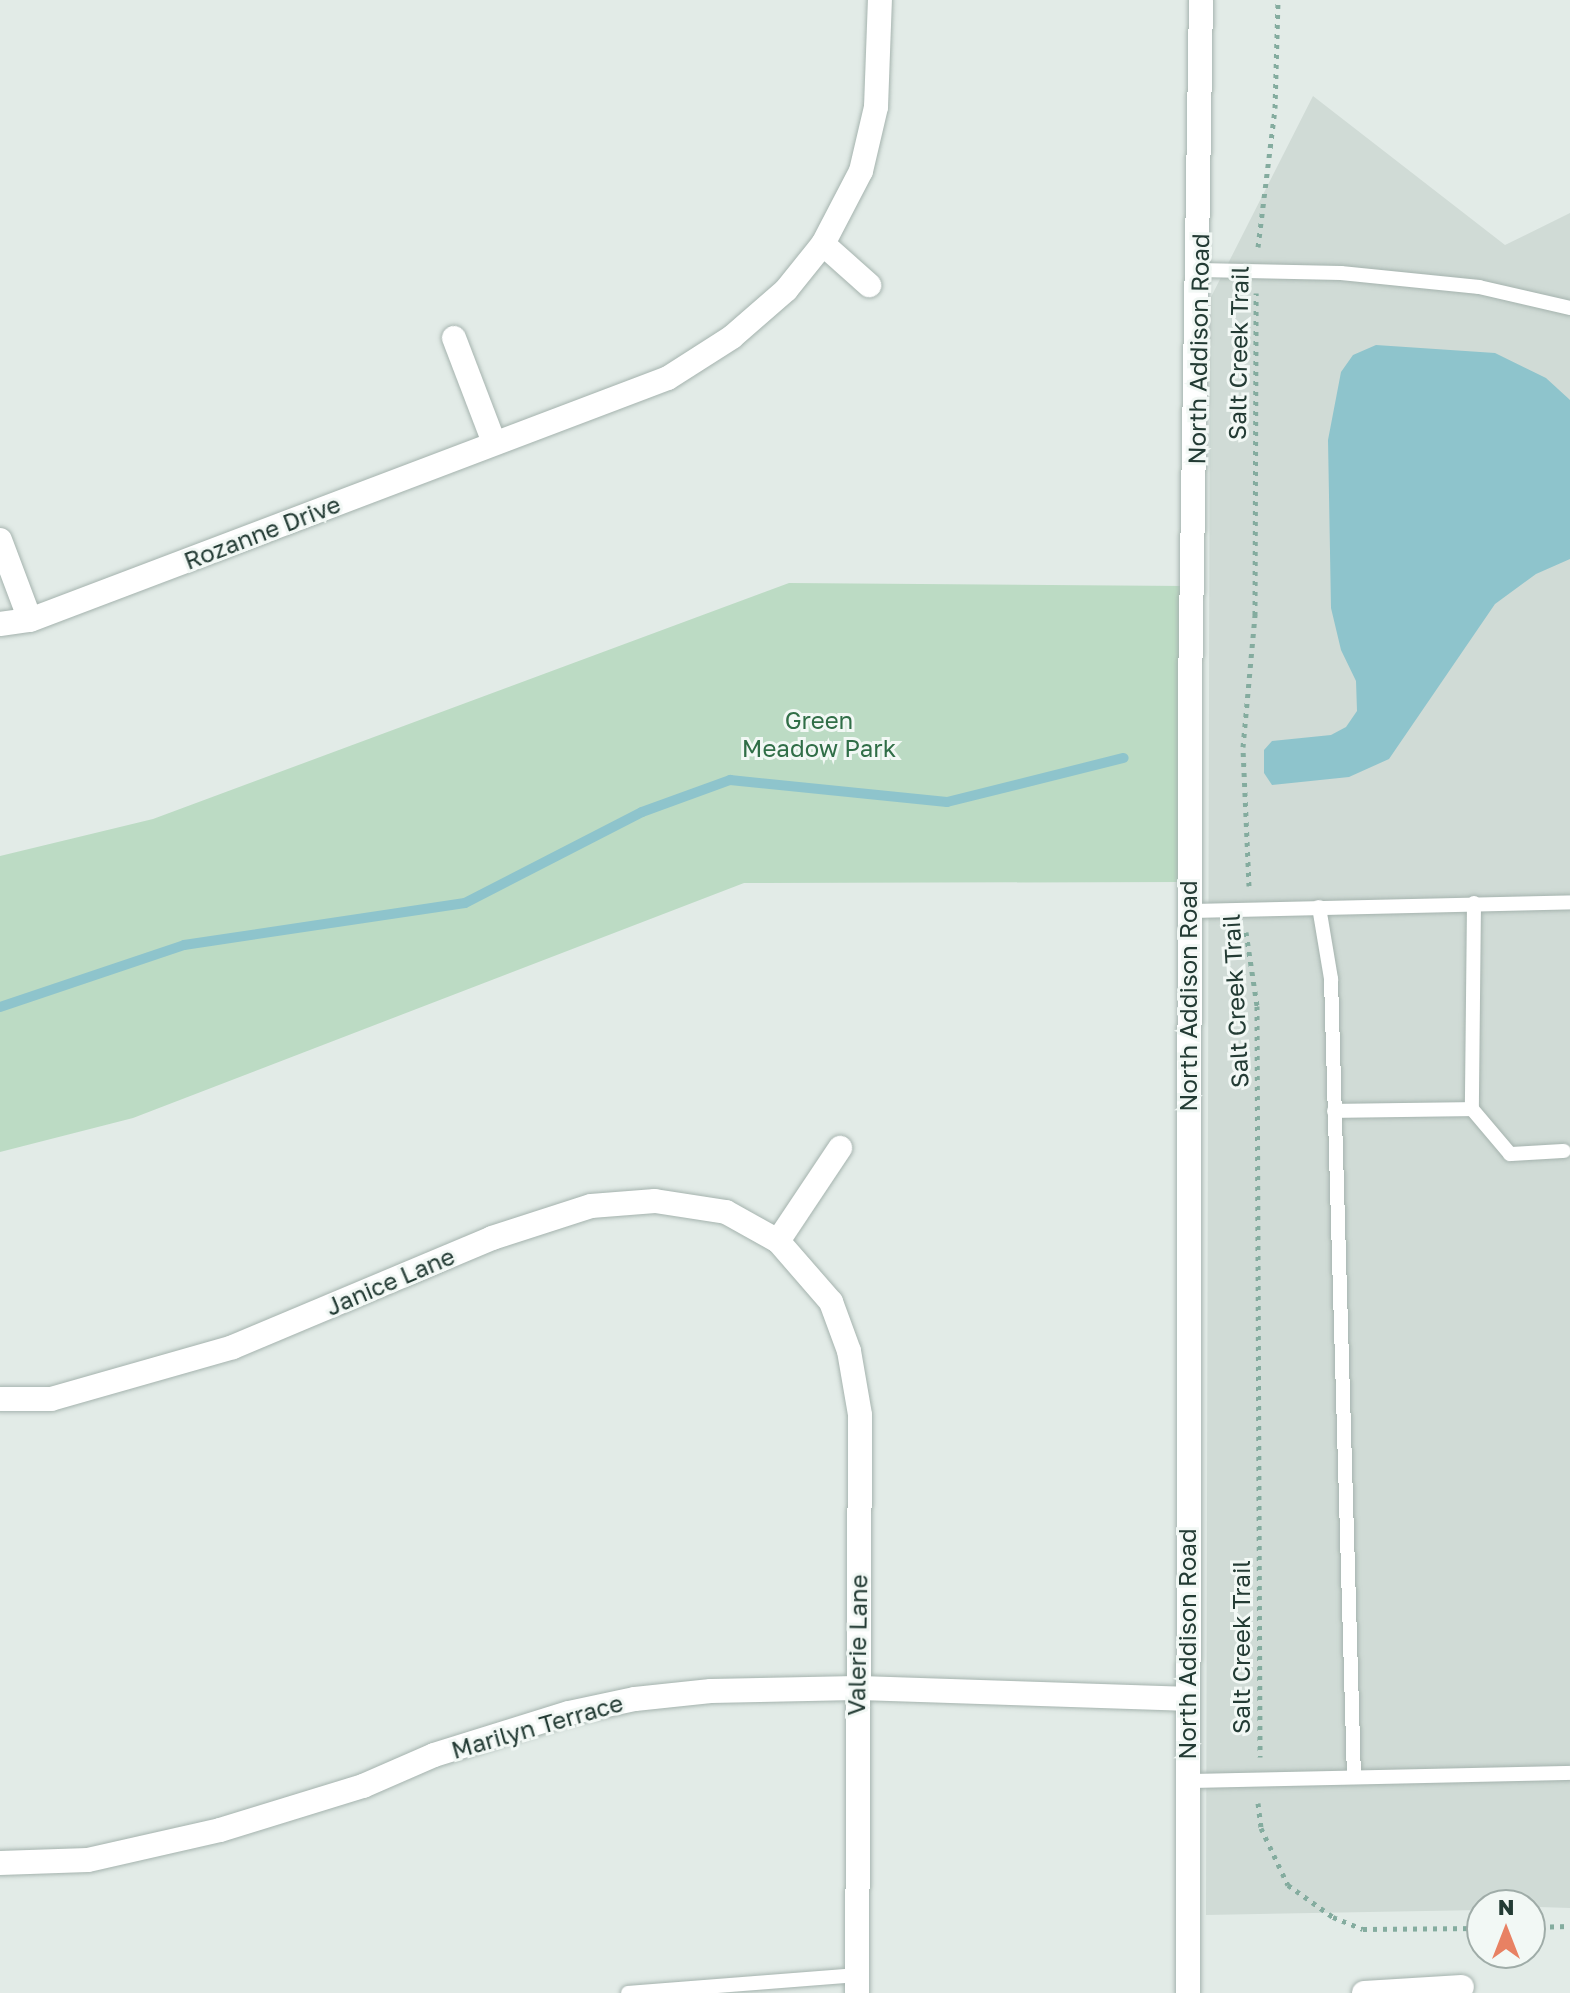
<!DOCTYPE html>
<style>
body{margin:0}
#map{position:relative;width:1570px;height:1993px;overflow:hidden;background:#e2ebe7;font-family:"Golos Text",sans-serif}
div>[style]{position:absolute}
.built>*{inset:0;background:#d0dbd6}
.green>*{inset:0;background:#bcdbc4}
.water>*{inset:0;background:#8ec4cc}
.stream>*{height:10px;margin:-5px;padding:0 5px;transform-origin:5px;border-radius:5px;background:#8ec4cc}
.path>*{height:5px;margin-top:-2.5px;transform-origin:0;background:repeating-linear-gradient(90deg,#84ac9f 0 4px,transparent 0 10px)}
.roads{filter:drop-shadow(0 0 2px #a5b3ae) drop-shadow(0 0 2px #a5b3ae)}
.lane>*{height:14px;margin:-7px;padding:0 7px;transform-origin:7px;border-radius:7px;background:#fff}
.street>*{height:24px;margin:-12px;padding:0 12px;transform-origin:12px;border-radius:12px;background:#fff}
.secondary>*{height:24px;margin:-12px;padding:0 12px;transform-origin:12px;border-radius:12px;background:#fff}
span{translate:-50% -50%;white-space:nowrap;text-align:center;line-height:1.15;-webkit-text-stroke:6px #f2f8f5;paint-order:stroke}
.street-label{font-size:24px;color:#233b34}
.park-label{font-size:24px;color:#306e47}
.north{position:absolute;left:1466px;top:1889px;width:80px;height:80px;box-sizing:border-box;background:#f2f8f5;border:2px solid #9faca8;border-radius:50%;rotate:0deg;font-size:22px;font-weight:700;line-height:32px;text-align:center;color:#233b34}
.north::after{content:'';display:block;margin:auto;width:28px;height:36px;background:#e88163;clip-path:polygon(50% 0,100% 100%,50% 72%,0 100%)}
</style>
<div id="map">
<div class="built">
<div style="clip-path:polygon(1313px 96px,1505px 245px,1570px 213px,1570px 1908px,1482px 1905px,1482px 1910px,1206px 1915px,1210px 299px)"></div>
</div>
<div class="green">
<div style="clip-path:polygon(789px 583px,1185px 586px,1182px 882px,744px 883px,133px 1118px,0 1152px,0 856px,153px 819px)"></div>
</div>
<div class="water">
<div style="clip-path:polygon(1376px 345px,1495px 353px,1546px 378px,1570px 400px,1570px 559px,1536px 574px,1495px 604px,1389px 759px,1349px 777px,1272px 785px,1264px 773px,1264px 750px,1272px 741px,1331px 735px,1346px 727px,1357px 711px,1356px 681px,1341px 650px,1331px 608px,1328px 440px,1341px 372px,1353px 355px)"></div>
</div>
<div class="stream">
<div style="left:0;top:1007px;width:194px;rotate:-18.6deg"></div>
<div style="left:184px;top:945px;width:284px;rotate:-8.5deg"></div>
<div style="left:465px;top:903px;width:199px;rotate:-27.2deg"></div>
<div style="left:642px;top:812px;width:94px;rotate:-20deg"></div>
<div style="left:730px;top:780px;width:218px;rotate:5.8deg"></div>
<div style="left:947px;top:802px;width:182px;rotate:-14deg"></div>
</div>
<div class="path">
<div style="left:1258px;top:247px;width:140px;rotate:-83deg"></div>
<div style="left:1275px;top:108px;width:108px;rotate:-88.4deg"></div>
<div style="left:1249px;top:886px;width:139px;rotate:-92.5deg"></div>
<div style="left:1243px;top:747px;width:133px;rotate:-84.8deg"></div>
<div style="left:1255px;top:615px;width:322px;rotate:-89.8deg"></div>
<div style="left:1246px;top:932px;width:75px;rotate:81.5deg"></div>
<div style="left:1257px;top:1006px;width:751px;rotate:89.77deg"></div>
<div style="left:1258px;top:1803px;width:25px;rotate:83deg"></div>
<div style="left:1261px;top:1828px;width:63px;rotate:64.7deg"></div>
<div style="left:1288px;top:1885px;width:55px;rotate:35.4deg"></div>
<div style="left:1333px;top:1917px;width:32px;rotate:22deg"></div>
<div style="left:1363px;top:1929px;width:119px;rotate:-0.5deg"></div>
<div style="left:1530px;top:1927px;width:40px;rotate:-1.4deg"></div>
</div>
<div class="roads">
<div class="lane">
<div style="left:1199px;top:270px;width:142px;rotate:1.2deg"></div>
<div style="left:1341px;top:273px;width:139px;rotate:5.8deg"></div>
<div style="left:1479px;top:287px;width:93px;rotate:13deg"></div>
<div style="left:1474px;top:903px;width:206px;rotate:90.6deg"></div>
<div style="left:1472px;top:1109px;width:59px;rotate:49.8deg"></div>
<div style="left:1510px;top:1154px;width:54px;rotate:-3.2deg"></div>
<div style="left:1319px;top:907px;width:73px;rotate:80.5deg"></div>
<div style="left:1331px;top:979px;width:797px;rotate:88.35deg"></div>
<div style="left:1188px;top:911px;width:382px;rotate:-1.3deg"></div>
<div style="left:1334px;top:1111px;width:138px;rotate:-0.8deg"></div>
<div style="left:1187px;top:1781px;width:383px;rotate:-1.2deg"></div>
<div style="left:628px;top:1993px;width:230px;rotate:-4.5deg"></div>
</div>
<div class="street">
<div style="left:823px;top:244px;width:62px;rotate:41.7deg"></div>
<div style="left:454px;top:338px;width:112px;rotate:69.1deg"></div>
<div style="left:0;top:540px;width:85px;rotate:69.4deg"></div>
<div style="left:0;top:624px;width:30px;rotate:-8deg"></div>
<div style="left:30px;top:620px;width:682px;rotate:-20.77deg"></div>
<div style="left:668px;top:378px;width:76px;rotate:-32.6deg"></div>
<div style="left:732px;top:337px;width:72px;rotate:-41deg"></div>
<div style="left:786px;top:290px;width:59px;rotate:-51.2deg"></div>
<div style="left:823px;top:244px;width:82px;rotate:-62.5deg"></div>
<div style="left:861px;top:171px;width:66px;rotate:-76.8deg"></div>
<div style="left:876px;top:107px;width:107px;rotate:-87.9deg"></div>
<div style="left:778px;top:1241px;width:112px;rotate:-56.3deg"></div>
<div style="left:0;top:1399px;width:51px"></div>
<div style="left:51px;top:1399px;width:189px;rotate:-15.9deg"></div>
<div style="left:233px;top:1347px;width:281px;rotate:-22.8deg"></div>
<div style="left:492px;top:1238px;width:104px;rotate:-17.9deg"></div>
<div style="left:591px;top:1206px;width:64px;rotate:-4.5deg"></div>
<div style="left:655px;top:1201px;width:72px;rotate:8.8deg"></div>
<div style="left:726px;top:1212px;width:60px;rotate:29.1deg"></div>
<div style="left:778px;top:1241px;width:81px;rotate:49deg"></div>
<div style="left:831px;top:1302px;width:52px;rotate:69.8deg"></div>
<div style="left:849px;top:1351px;width:65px;rotate:80.2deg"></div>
<div style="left:860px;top:1415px;width:578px;rotate:90.3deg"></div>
<div style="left:0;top:1863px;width:88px;rotate:-2deg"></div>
<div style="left:88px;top:1860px;width:135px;rotate:-12.8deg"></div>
<div style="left:220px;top:1830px;width:150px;rotate:-17.1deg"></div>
<div style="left:363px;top:1786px;width:77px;rotate:-23.6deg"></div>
<div style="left:434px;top:1755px;width:141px;rotate:-17.3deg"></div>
<div style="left:569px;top:1713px;width:67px;rotate:-12deg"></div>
<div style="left:635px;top:1699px;width:76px;rotate:-6deg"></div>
<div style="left:711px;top:1691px;width:146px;rotate:-1.2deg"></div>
<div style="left:857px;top:1688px;width:330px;rotate:1.9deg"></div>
<div style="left:1364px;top:1993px;width:98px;rotate:-3.5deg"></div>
</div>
<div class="secondary">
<div style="left:1188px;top:1993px;width:1302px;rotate:-89.91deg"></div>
<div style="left:1190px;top:691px;width:691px;rotate:-89.09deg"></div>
</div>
</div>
<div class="street-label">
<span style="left:1198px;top:349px;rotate:-89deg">North Addison Road</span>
<span style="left:1238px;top:353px;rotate:-89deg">Salt Creek Trail</span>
<span style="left:262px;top:532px;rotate:-21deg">Rozanne Drive</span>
<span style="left:1188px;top:996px;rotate:-90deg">North Addison Road</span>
<span style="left:1235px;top:1001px;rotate:-93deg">Salt Creek Trail</span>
<span style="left:390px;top:1281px;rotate:-23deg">Janice Lane</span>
<span style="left:1187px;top:1644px;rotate:-90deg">North Addison Road</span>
<span style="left:857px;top:1645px;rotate:-89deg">Valerie Lane</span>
<span style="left:1241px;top:1647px;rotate:-90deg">Salt Creek Trail</span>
<span style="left:537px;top:1726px;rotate:-16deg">Marilyn Terrace</span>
</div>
<div class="park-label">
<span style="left:819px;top:734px">Green<br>Meadow Park</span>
</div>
<div class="north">N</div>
</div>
